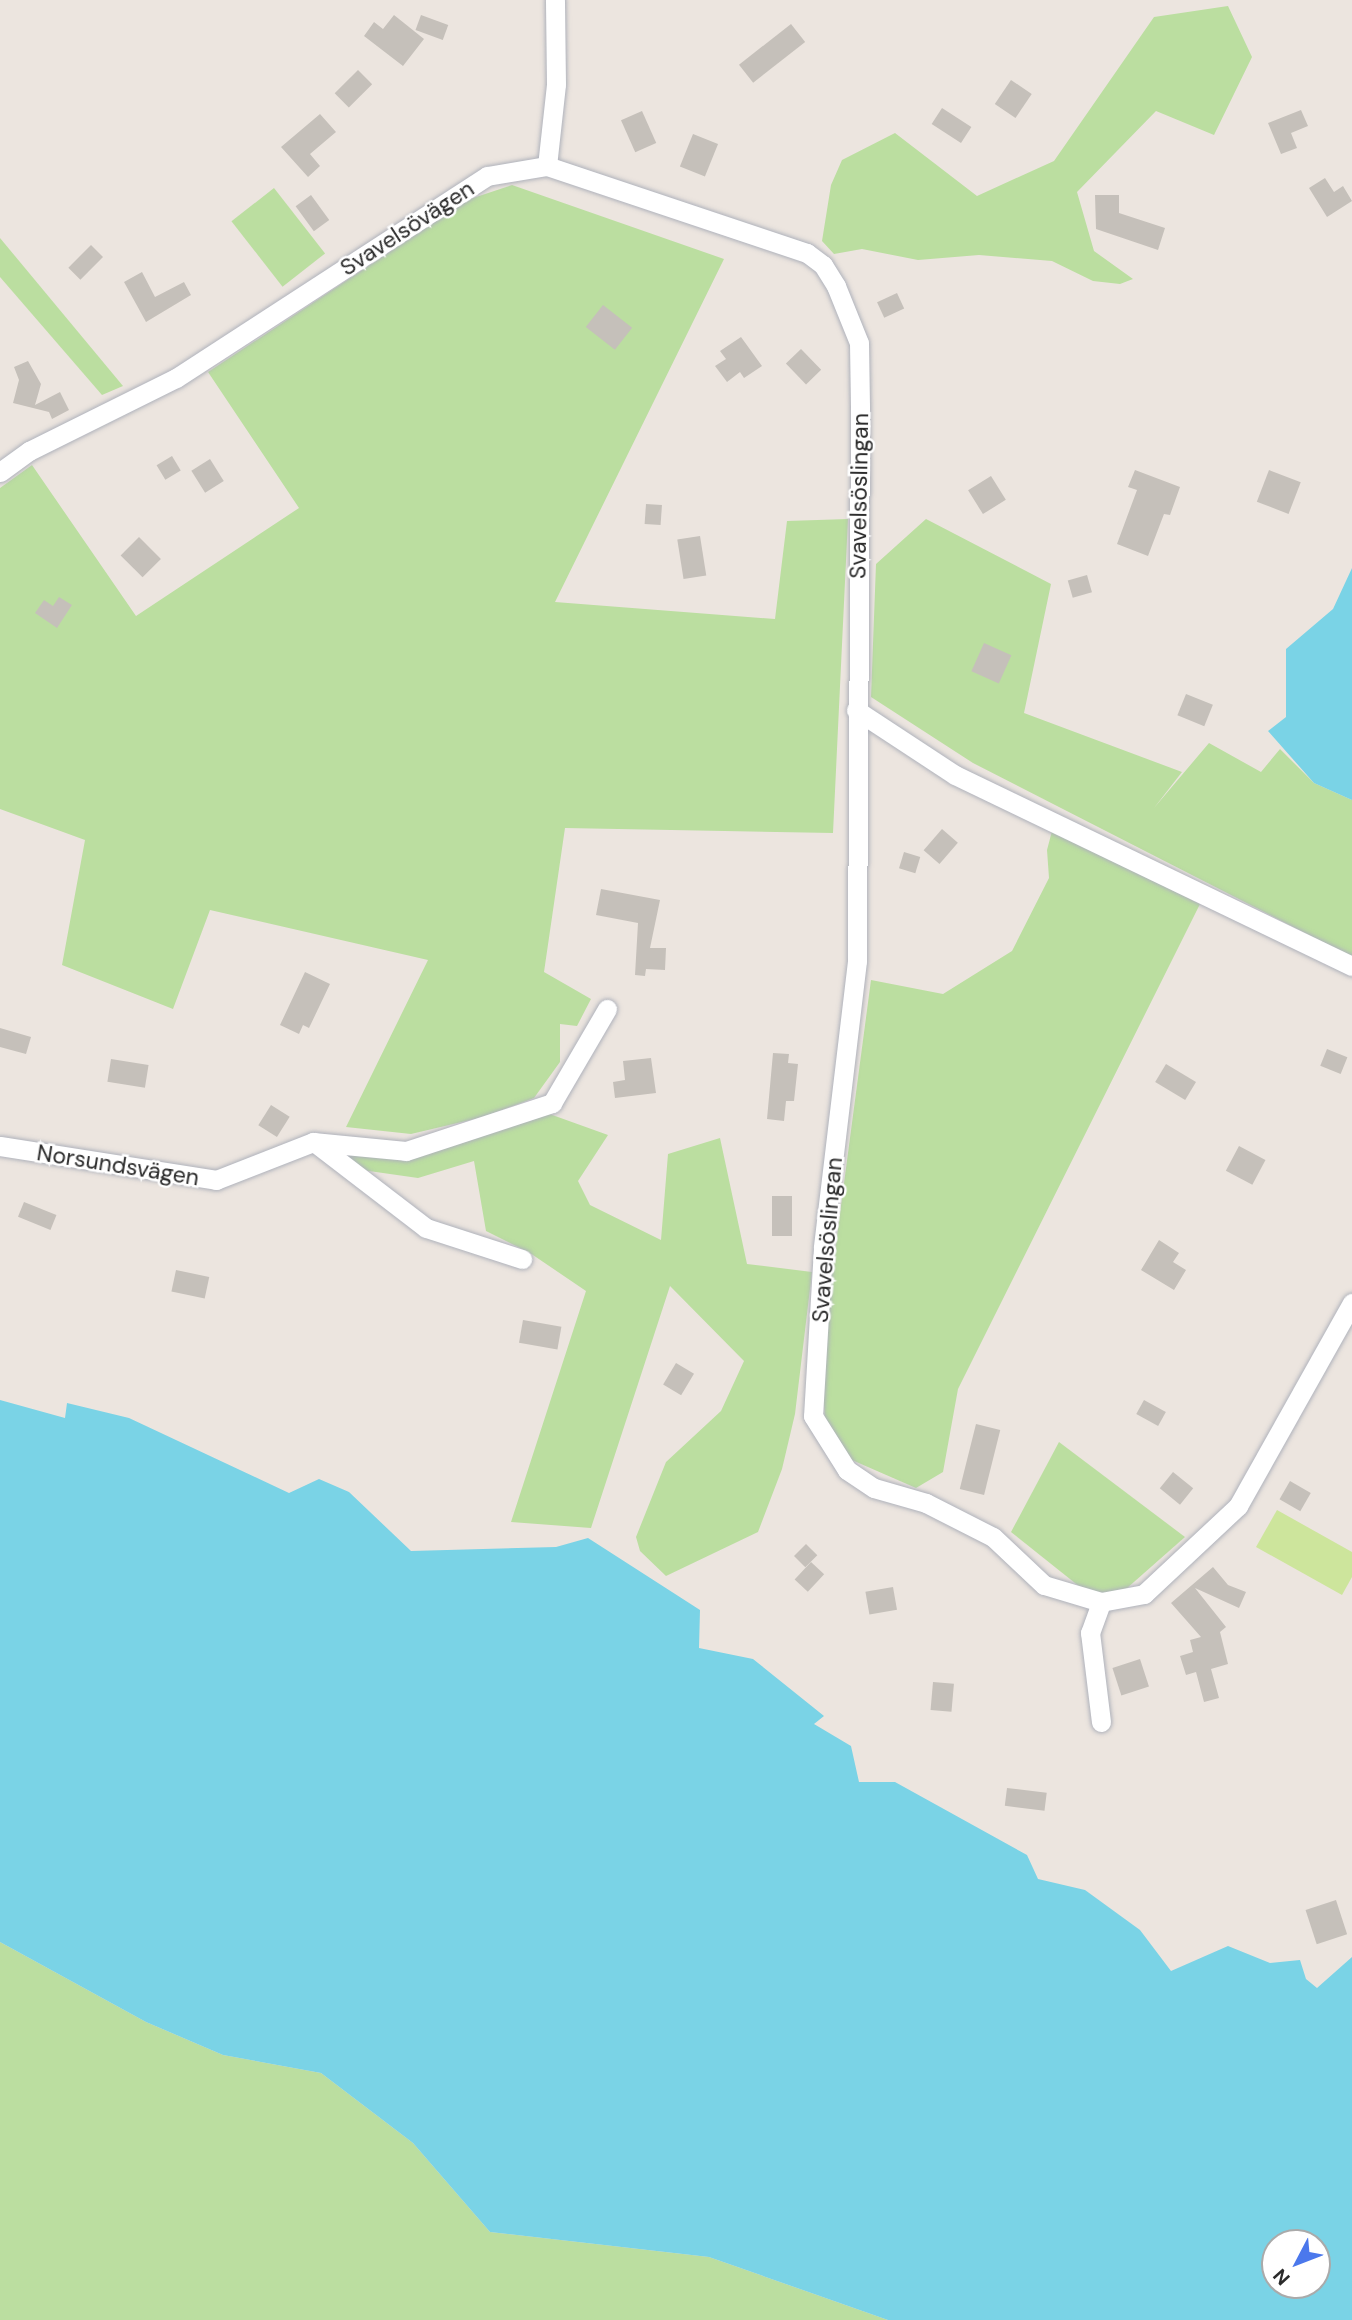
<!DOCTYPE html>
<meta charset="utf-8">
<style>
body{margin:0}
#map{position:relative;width:1352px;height:2320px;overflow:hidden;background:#ece5df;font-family:"DM Sans",sans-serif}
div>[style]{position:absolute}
.green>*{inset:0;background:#bbdea0;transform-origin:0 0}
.pitch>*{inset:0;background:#cde59c}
.water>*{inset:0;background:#7ad3e6}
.building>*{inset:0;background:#c5c0ba;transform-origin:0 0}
.roads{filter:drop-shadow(0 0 2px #afb2bb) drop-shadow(0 0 2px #afb2bb)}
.minor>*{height:19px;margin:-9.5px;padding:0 9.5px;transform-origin:9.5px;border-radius:9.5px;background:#fff}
span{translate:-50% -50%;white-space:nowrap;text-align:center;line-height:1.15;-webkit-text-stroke:5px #fff;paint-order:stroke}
.street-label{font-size:23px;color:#2b2b2b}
.north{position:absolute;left:1261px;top:2229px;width:70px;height:70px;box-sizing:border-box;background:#fff;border:2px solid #aaa;border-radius:50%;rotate:228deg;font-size:19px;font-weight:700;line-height:28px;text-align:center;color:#2b2b2b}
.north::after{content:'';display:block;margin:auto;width:24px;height:32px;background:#4b78ec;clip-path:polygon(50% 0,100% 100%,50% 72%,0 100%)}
</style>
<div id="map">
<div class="green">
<div style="clip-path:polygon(1228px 6px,1252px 57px,1214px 135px,1156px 111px,1077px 192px,1094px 251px,1133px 279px,1120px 284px,1093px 281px,1052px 261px,979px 255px,918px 260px,862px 249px,834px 254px,822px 241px,831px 185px,842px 160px,895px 133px,977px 196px,1054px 161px,1154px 17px)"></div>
<div style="clip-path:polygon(512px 185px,724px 259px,555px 602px,775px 619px,787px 521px,848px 519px,833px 833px,565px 828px,544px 972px,591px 999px,577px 1026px,560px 1024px,560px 1062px,534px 1098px,483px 1117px,411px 1134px,346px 1127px,428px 960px,210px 910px,173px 1009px,62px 965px,85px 840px,0 809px,0 488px,32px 465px,136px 616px,299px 508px,208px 372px,470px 199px)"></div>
<div style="left:274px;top:188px;width:83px;height:54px;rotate:52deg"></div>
<div style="clip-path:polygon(0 238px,123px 386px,102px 395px,0 277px)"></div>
<div style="clip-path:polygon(926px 519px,1051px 584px,1024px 713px,1182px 772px,1154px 808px,1209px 743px,1261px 772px,1280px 749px,1314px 783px,1352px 800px,1352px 957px,973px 763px,871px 697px,876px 564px)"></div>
<div style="clip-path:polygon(1052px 831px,1200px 904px,958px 1389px,943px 1472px,916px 1488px,845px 1457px,825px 1420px,821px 1356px,871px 980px,943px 994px,1012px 951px,1049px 878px,1047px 850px)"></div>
<div style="clip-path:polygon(544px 1112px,608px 1135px,578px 1181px,590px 1205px,661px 1240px,668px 1154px,720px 1138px,747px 1264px,812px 1272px,795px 1414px,782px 1469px,758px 1532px,666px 1576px,640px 1551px,636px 1537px,666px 1462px,721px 1411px,744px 1361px,670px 1286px,591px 1528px,511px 1522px,586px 1291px,530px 1253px,486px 1231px,474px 1161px,418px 1178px,355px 1169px,341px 1152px,413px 1159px)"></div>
<div style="clip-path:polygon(1059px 1442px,1185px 1537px,1126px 1589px,1090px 1595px,1011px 1532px)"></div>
<div style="clip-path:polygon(0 1942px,146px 2022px,223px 2055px,321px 2073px,413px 2143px,490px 2232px,709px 2257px,888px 2320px,0 2320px)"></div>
</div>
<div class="pitch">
<div style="clip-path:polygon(1277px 1510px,1352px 1552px,1352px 1577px,1342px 1595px,1256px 1547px)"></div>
</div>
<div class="water">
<div style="clip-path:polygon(1352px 568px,1352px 800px,1314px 783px,1268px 731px,1286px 717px,1286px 649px,1333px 609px)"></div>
<div style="clip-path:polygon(evenodd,0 1400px,65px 1418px,67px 1403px,129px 1418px,289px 1493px,319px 1479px,349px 1492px,411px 1551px,556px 1547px,588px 1538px,700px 1610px,699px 1648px,753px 1659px,824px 1716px,814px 1724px,851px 1746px,859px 1782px,895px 1782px,1027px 1855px,1038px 1879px,1085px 1890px,1140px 1930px,1171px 1971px,1228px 1946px,1270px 1963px,1300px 1960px,1306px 1979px,1317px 1988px,1352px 1957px,1352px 2320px,888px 2320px,709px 2257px,490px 2232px,413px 2143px,321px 2073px,223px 2055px,146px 2022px,0 1942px,0 1400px,1317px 2243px,1317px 2285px,1275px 2285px,1275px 2243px,1317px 2243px)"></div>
</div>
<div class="building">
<div style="clip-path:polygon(394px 15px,424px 39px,403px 66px,364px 36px,374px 22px,383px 29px)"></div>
<div style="left:421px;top:15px;width:29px;height:16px;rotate:20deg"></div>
<div style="left:791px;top:24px;width:23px;height:66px;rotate:52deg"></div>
<div style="left:358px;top:70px;width:20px;height:33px;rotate:45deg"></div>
<div style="left:1011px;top:80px;width:25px;height:29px;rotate:34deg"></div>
<div style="left:942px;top:108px;width:35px;height:19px;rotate:33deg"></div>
<div style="clip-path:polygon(1301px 110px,1308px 126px,1291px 133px,1297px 148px,1281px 154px,1268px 123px)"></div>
<div style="left:642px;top:111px;width:35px;height:23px;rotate:66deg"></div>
<div style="clip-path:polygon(320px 114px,336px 132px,310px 154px,320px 166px,308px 177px,281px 147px)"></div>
<div style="left:693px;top:134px;width:27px;height:35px;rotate:22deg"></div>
<div style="clip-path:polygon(1325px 178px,1334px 192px,1343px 186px,1352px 201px,1327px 217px,1309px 188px)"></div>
<div style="left:311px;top:195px;width:31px;height:19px;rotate:54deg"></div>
<div style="clip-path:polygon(1095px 195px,1119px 195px,1119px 213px,1165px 228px,1158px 250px,1096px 229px)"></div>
<div style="left:91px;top:245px;width:17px;height:32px;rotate:45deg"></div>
<div style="clip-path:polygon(142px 272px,155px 297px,184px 282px,191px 295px,146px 322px,124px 282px)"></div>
<div style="left:897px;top:293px;width:17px;height:22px;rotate:65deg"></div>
<div style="left:603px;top:305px;width:37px;height:28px;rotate:38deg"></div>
<div style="clip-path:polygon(741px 337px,762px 366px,744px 378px,740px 372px,727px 382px,715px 366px,726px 359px,720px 351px)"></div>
<div style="left:801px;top:349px;width:29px;height:21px;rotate:46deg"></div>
<div style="clip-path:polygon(28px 361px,41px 384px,35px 405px,60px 392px,69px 410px,52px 419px,49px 412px,13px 403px,19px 380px,14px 367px)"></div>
<div style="left:172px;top:456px;width:17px;height:18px;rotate:59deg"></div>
<div style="left:210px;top:459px;width:26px;height:22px;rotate:58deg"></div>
<div style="clip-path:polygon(1135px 470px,1180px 487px,1170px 515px,1164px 514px,1148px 556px,1117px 544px,1137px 490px,1128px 487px)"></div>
<div style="left:1269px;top:470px;width:34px;height:34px;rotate:21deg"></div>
<div style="left:991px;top:476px;width:28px;height:27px;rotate:58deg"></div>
<div style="left:646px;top:504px;width:16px;height:20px;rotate:4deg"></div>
<div style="left:700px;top:536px;width:40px;height:23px;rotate:81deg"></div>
<div style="left:139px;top:537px;width:31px;height:26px;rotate:45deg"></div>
<div style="left:1087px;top:575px;width:18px;height:20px;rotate:74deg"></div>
<div style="clip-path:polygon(59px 597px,72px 605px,57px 628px,35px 613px,44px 600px,53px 606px)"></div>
<div style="left:984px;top:643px;width:30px;height:31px;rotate:24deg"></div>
<div style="left:1186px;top:694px;width:29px;height:23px;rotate:22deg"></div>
<div style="left:942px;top:829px;width:21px;height:28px;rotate:41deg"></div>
<div style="left:904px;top:852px;width:17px;height:17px;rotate:17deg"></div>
<div style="clip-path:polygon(601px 889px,660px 900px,650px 948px,666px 948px,665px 970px,646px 969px,645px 976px,635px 975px,638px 923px,596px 915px)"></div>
<div style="clip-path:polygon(305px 972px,330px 984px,309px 1028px,303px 1025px,299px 1034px,280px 1025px)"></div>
<div style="clip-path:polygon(0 1028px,31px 1037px,26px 1054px,0 1047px)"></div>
<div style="left:1327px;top:1049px;width:22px;height:18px;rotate:22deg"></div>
<div style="clip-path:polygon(773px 1053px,789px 1054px,788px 1063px,798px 1064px,794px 1101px,786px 1101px,784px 1121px,767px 1119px)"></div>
<div style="clip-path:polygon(651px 1058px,656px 1093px,615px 1098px,613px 1082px,625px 1080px,623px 1061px)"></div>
<div style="left:111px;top:1059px;width:38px;height:23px;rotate:9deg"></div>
<div style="left:1166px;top:1064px;width:35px;height:21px;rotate:31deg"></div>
<div style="left:271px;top:1105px;width:22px;height:24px;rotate:32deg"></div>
<div style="left:1239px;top:1146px;width:30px;height:28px;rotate:28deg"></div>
<div style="left:772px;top:1196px;width:20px;height:40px"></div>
<div style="left:24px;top:1202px;width:35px;height:16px;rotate:22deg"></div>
<div style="clip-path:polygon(1159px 1240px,1179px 1253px,1173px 1262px,1186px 1270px,1174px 1290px,1141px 1270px)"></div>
<div style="left:176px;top:1270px;width:34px;height:22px;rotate:12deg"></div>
<div style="left:523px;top:1320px;width:39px;height:23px;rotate:10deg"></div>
<div style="left:676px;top:1363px;width:21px;height:25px;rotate:31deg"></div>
<div style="left:1144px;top:1400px;width:25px;height:16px;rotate:29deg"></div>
<div style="left:976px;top:1424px;width:25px;height:67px;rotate:14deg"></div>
<div style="left:1173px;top:1472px;width:26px;height:21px;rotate:39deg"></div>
<div style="left:1290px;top:1481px;width:24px;height:21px;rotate:30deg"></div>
<div style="left:806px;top:1544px;width:16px;height:17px;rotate:45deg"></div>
<div style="left:811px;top:1562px;width:18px;height:24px;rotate:43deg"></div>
<div style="clip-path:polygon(1213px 1567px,1228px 1585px,1246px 1592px,1239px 1608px,1195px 1588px,1226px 1627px,1220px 1632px,1228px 1664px,1211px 1669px,1219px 1698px,1204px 1702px,1196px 1672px,1186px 1675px,1180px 1656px,1193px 1652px,1190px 1640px,1201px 1637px,1171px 1603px)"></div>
<div style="left:893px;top:1587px;width:23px;height:28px;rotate:80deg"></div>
<div style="left:1140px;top:1659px;width:29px;height:29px;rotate:72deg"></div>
<div style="left:933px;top:1682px;width:21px;height:28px;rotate:5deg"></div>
<div style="left:1007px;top:1788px;width:40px;height:18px;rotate:7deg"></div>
<div style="left:1336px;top:1900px;width:36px;height:32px;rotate:72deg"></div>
</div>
<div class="roads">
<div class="minor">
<div style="left:547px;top:166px;width:82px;rotate:-83.7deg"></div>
<div style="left:556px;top:84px;width:84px;rotate:-90.7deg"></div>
<div style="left:0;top:472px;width:36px;rotate:-36deg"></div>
<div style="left:29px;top:451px;width:164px;rotate:-26.4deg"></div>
<div style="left:176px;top:378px;width:371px;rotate:-33deg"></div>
<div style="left:487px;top:176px;width:61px;rotate:-9.5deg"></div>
<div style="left:547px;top:166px;width:274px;rotate:18.5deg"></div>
<div style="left:807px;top:253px;width:20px;rotate:37deg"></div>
<div style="left:823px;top:265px;width:25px;rotate:58deg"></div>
<div style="left:836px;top:286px;width:61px;rotate:68deg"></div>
<div style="left:859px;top:343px;width:63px;rotate:89.1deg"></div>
<div style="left:860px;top:406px;width:555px;rotate:90.31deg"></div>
<div style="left:857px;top:961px;width:289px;rotate:96.8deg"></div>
<div style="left:823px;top:1248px;width:168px;rotate:93.4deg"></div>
<div style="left:813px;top:1416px;width:64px;rotate:57.8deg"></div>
<div style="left:847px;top:1470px;width:32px;rotate:34deg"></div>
<div style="left:874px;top:1488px;width:54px;rotate:16.1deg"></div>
<div style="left:926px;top:1503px;width:75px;rotate:26.9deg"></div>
<div style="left:993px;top:1537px;width:70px;rotate:43.3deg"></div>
<div style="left:1044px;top:1585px;width:59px;rotate:16.6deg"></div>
<div style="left:1101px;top:1602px;width:44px;rotate:-10.5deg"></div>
<div style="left:1144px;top:1594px;width:129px;rotate:-43.1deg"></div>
<div style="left:1238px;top:1506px;width:233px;rotate:-60.7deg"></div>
<div style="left:856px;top:710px;width:118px;rotate:33.3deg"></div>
<div style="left:955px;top:775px;width:441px;rotate:25.7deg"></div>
<div style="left:314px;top:1142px;width:141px;rotate:37.5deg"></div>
<div style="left:426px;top:1228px;width:101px;rotate:17.9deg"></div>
<div style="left:0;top:1146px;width:219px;rotate:8.9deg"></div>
<div style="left:216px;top:1180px;width:104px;rotate:-21.4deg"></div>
<div style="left:313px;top:1142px;width:93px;rotate:5.5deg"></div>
<div style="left:406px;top:1151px;width:154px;rotate:-18.2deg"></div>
<div style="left:552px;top:1103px;width:109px;rotate:-59.7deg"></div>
<div style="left:1101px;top:1722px;width:90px;rotate:-97deg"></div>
<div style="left:1090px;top:1633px;width:33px;rotate:-70deg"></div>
</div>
</div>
<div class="street-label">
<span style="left:407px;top:228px;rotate:-33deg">Svavelsövägen</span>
<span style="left:859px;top:496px;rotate:-89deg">Svavelsöslingan</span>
<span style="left:118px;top:1165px;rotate:9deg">Norsundsvägen</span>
<span style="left:827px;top:1240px;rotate:-85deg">Svavelsöslingan</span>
</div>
<div class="north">N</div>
</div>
